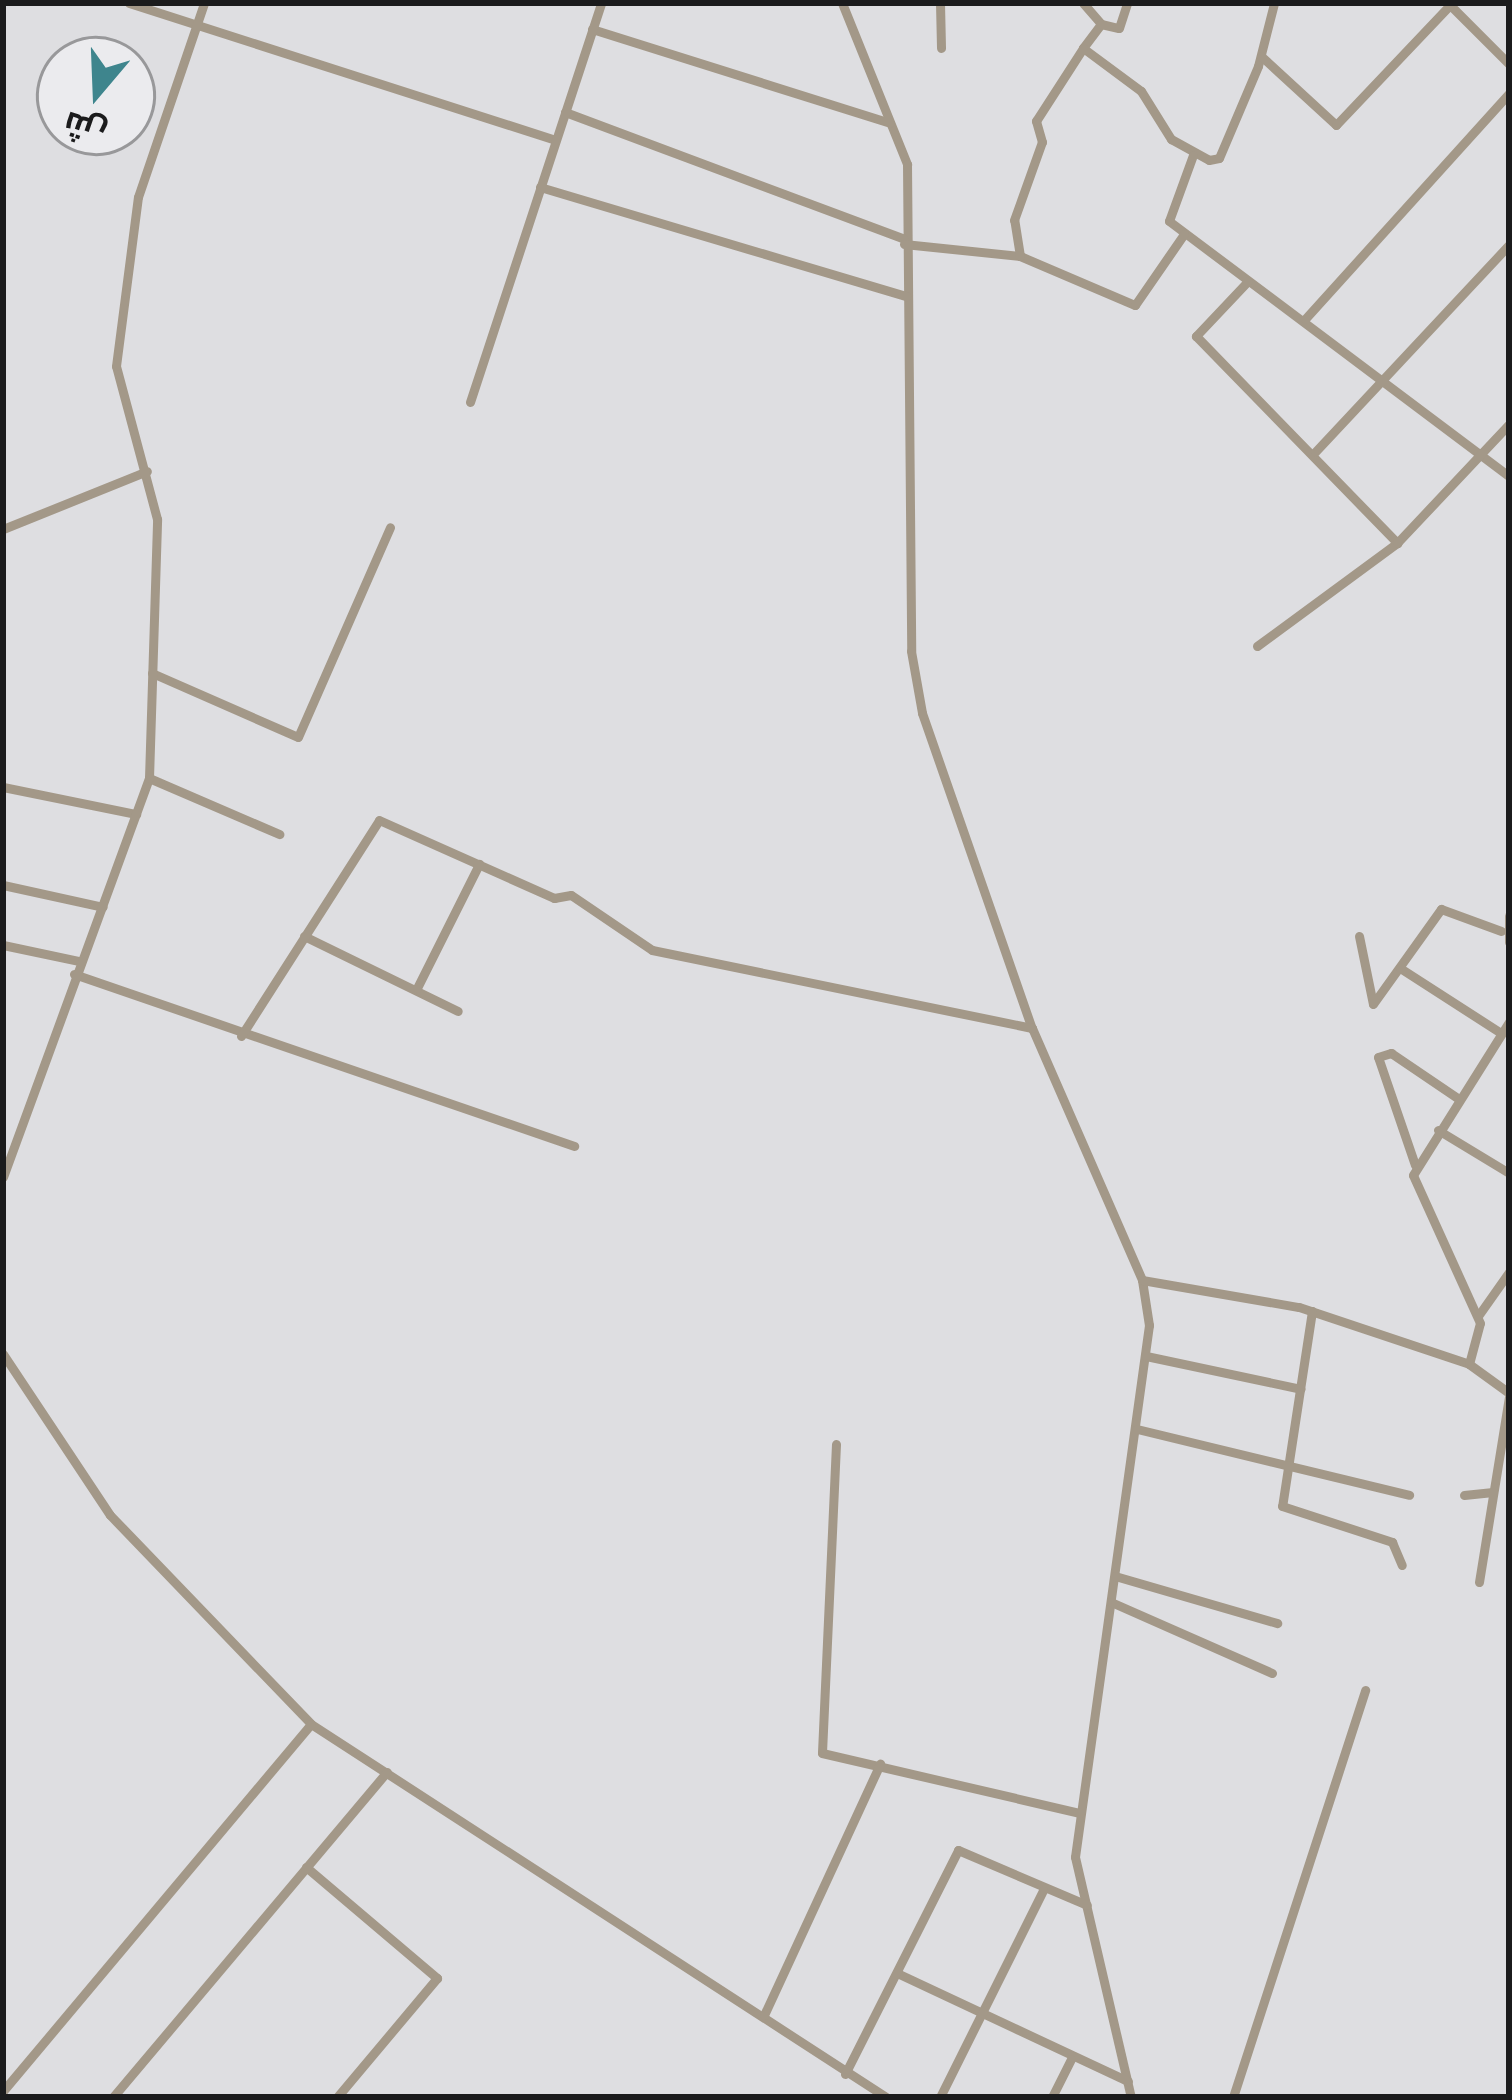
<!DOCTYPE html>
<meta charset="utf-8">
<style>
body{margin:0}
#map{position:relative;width:1512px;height:2100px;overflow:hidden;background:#dedee1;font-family:"Sofia Sans Condensed",Cairo,sans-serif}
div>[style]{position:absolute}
.minor>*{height:9px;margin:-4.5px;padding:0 4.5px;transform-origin:4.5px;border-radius:4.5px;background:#a39888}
span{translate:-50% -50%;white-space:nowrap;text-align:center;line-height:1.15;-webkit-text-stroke:12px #ebebee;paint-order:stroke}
.frame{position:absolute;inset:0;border:6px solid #1b1b1c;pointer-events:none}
.north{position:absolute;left:36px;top:36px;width:120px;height:120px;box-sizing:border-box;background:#ebebee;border:3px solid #98989a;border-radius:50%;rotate:199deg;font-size:33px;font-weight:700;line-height:48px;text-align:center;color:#1b1b1c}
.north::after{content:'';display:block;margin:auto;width:42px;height:54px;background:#3e858d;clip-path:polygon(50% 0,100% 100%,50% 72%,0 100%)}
</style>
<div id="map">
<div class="minor">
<div style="left:129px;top:3px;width:448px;rotate:17.8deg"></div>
<div style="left:842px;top:3px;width:174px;rotate:68deg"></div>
<div style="left:907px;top:164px;width:487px;rotate:89.5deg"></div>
<div style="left:911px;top:651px;width:63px;rotate:79.9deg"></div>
<div style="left:922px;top:713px;width:334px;rotate:70.8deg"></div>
<div style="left:1032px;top:1028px;width:275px;rotate:66.4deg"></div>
<div style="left:1142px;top:1280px;width:46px;rotate:81.2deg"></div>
<div style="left:1149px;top:1325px;width:537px;rotate:97.92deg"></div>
<div style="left:1075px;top:1857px;width:246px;rotate:76.9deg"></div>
<div style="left:940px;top:3px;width:45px;rotate:88.7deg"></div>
<div style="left:1083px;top:3px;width:28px;rotate:49deg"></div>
<div style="left:1101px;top:24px;width:30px;rotate:127deg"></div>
<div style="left:1083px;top:48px;width:72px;rotate:36.6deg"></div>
<div style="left:1141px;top:91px;width:57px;rotate:58deg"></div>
<div style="left:1171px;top:139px;width:43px;rotate:28.9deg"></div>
<div style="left:1209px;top:160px;width:10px;rotate:-11deg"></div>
<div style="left:1219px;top:158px;width:100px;rotate:-67deg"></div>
<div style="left:1258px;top:66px;width:65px;rotate:-75.7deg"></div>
<div style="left:1449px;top:4px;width:85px;rotate:45deg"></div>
<div style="left:1101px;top:24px;width:18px;rotate:13deg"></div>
<div style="left:1119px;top:28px;width:26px;rotate:-72deg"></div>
<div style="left:592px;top:29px;width:312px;rotate:17.5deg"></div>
<div style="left:1261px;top:56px;width:102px;rotate:42.6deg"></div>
<div style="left:1336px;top:125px;width:166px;rotate:-46.5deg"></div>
<div style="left:565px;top:112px;width:362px;rotate:20.5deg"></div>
<div style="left:1193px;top:155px;width:70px;rotate:110deg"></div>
<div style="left:1169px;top:221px;width:425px;rotate:36.9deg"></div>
<div style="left:540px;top:187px;width:382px;rotate:16.6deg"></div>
<div style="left:904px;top:244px;width:117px;rotate:5.9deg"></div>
<div style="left:1020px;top:256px;width:125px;rotate:23.1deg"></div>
<div style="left:1135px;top:305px;width:86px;rotate:-55.4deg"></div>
<div style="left:1020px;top:256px;width:36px;rotate:-99deg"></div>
<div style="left:1014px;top:220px;width:83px;rotate:-70.3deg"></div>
<div style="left:1042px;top:142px;width:22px;rotate:-106deg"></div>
<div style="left:1036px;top:121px;width:87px;rotate:-57.2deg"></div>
<div style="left:1248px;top:281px;width:76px;rotate:133.4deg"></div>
<div style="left:1196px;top:336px;width:289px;rotate:45.8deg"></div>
<div style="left:1305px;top:319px;width:304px;rotate:-47.9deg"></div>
<div style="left:470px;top:402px;width:420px;rotate:-71.8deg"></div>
<div style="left:1315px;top:452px;width:284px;rotate:-46.9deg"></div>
<div style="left:3px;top:529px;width:155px;rotate:-21.9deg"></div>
<div style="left:1257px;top:646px;width:174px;rotate:-36.3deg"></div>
<div style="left:1397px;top:543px;width:163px;rotate:-46.7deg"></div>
<div style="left:152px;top:673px;width:159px;rotate:23.7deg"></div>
<div style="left:298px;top:737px;width:229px;rotate:-66.3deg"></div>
<div style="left:149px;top:778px;width:142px;rotate:23.3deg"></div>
<div style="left:3px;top:787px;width:136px;rotate:11.5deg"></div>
<div style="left:3px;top:885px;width:102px;rotate:12.4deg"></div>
<div style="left:1509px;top:916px;width:26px;rotate:90deg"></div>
<div style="left:304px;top:936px;width:171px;rotate:26deg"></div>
<div style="left:1359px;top:936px;width:69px;rotate:78.4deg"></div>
<div style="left:1373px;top:1004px;width:117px;rotate:-54.4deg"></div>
<div style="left:1441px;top:909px;width:64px;rotate:20.1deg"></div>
<div style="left:3px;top:945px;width:78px;rotate:11.9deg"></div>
<div style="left:1400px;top:968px;width:120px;rotate:32.8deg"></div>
<div style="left:74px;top:974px;width:529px;rotate:18.98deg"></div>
<div style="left:417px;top:988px;width:139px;rotate:-63.4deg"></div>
<div style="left:241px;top:1036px;width:256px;rotate:-57.4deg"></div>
<div style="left:379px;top:820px;width:192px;rotate:24deg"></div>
<div style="left:554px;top:898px;width:17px;rotate:-10deg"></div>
<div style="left:571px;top:895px;width:98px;rotate:34.2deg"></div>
<div style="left:652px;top:950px;width:388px;rotate:11.6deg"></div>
<div style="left:1438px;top:1130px;width:83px;rotate:31.2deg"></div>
<div style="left:1415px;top:1165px;width:114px;rotate:-108.9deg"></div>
<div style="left:1378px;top:1057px;width:14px;rotate:-17deg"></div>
<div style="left:1391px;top:1053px;width:82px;rotate:34.1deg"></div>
<div style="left:3px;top:1177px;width:425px;rotate:-69.9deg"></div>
<div style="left:149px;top:778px;width:259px;rotate:-88.2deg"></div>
<div style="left:157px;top:519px;width:158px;rotate:-105deg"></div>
<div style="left:116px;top:366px;width:170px;rotate:-82.6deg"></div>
<div style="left:138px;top:197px;width:205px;rotate:-71.2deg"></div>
<div style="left:1142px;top:1280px;width:159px;rotate:9.8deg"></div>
<div style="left:1299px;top:1307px;width:179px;rotate:18.5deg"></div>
<div style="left:1469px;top:1364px;width:49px;rotate:35.9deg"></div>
<div style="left:1312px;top:1311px;width:197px;rotate:98.7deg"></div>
<div style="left:1282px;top:1506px;width:116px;rotate:18.1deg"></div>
<div style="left:1392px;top:1542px;width:25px;rotate:67deg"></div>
<div style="left:1478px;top:1316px;width:54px;rotate:-54.8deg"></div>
<div style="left:3px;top:1354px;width:193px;rotate:56.4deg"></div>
<div style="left:110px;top:1515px;width:290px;rotate:46.1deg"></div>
<div style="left:311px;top:1724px;width:685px;rotate:32.97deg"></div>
<div style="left:1146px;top:1356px;width:158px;rotate:12deg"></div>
<div style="left:1469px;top:1364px;width:42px;rotate:-75deg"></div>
<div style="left:1480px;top:1323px;width:162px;rotate:-114.4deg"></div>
<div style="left:1413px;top:1175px;width:181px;rotate:-57.9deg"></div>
<div style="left:1137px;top:1429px;width:280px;rotate:13.6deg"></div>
<div style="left:836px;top:1444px;width:309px;rotate:92.6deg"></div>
<div style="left:822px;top:1753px;width:265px;rotate:13.1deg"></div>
<div style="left:1464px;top:1495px;width:29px;rotate:-6deg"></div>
<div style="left:1115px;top:1576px;width:169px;rotate:16.2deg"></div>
<div style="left:1479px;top:1582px;width:187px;rotate:-80.8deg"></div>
<div style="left:1111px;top:1602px;width:176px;rotate:23.8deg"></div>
<div style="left:306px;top:1867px;width:172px;rotate:40.3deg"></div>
<div style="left:437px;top:1978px;width:155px;rotate:130deg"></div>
<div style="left:897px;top:1973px;width:255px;rotate:25.1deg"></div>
<div style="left:764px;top:2015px;width:277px;rotate:-65.2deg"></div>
<div style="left:845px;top:2074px;width:251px;rotate:-63.2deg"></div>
<div style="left:958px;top:1850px;width:140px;rotate:23.1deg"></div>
<div style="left:3px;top:2091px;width:479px;rotate:-50deg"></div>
<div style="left:113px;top:2097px;width:425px;rotate:-49.9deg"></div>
<div style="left:940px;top:2097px;width:231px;rotate:-63.5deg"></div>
<div style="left:1052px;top:2097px;width:42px;rotate:-63.4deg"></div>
<div style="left:1233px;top:2097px;width:428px;rotate:-72deg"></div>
</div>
<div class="frame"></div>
<div class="north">ش</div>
</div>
